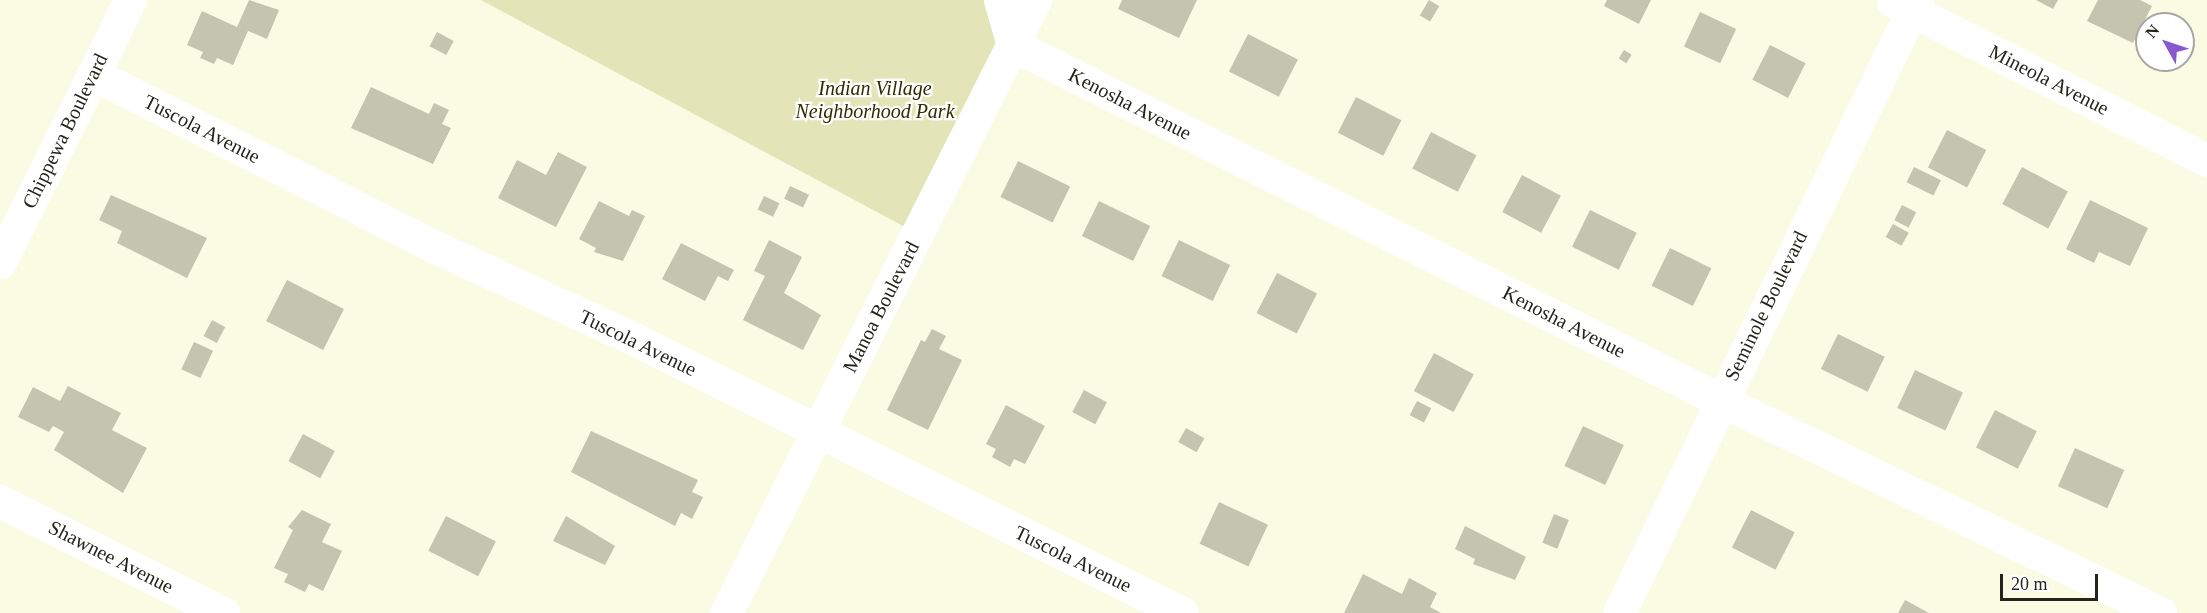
<!DOCTYPE html>
<style>
body{margin:0}
#map{position:relative;width:2207px;height:613px;overflow:hidden;background:#f9fbe3;font-family:"Times New Roman",serif}
div>[style]{position:absolute}
.green>*{inset:0;background:#e3e5b8}
.building>*{inset:0;background:#c4c5af;transform-origin:0 0}
.street>*{height:33px;margin:-16.5px;padding:0 16.5px;transform-origin:16.5px;border-radius:16.5px;background:#fff}
span{translate:-50% -50%;white-space:nowrap;text-align:center;line-height:1.15;-webkit-text-stroke:4.5px #fff;paint-order:stroke}
.street-label{font-size:20px;color:#23241b}
.park-label{font-size:20px;color:#2d2d00;font-style:italic}
.north{position:absolute;left:2135px;top:12px;width:60px;height:60px;box-sizing:border-box;background:#fff;border:2px solid #a7a7a4;border-radius:50%;rotate:310deg;font-size:16px;font-weight:700;line-height:24px;text-align:center;color:#23241b}
.north::after{content:'';display:block;margin:auto;width:21px;height:27px;background:#8858d1;clip-path:polygon(50% 0,100% 100%,50% 72%,0 100%)}
.scale{position:absolute;left:2000px;top:574px;width:98px;height:27px;box-sizing:border-box;border:3px solid #23241b;border-top:0;padding-left:8px;font-size:18px;line-height:21px;white-space:nowrap;color:#23241b;-webkit-text-stroke:4px #fff;paint-order:stroke}
</style>
<div id="map">
<div class="green">
<div style="clip-path:polygon(481px 0,1000px 0,1013px 45px,918px 234px)"></div>
</div>
<div class="building">
<div style="clip-path:polygon(249px 0,279px 10px,267px 39px,248px 31px,233px 65px,217px 58px,214px 64px,200px 58px,203px 52px,187px 45px,202px 11px,237px 27px)"></div>
<div style="clip-path:polygon(1122px 0,1197px 0,1179px 38px,1118px 9px)"></div>
<div style="left:1429px;top:0;width:12px;height:18px;rotate:31deg"></div>
<div style="clip-path:polygon(1607px 0,1651px 0,1639px 24px,1604px 6px)"></div>
<div style="clip-path:polygon(2036px 0,2058px 0,2053px 9px)"></div>
<div style="clip-path:polygon(2098px 0,2140px 0,2152px 6px,2133px 43px,2087px 21px)"></div>
<div style="left:1700px;top:12px;width:40px;height:38px;rotate:25deg"></div>
<div style="left:437px;top:32px;width:19px;height:16px;rotate:28deg"></div>
<div style="left:1248px;top:34px;width:56px;height:42px;rotate:27deg"></div>
<div style="left:1770px;top:45px;width:40px;height:39px;rotate:27deg"></div>
<div style="left:1624px;top:50px;width:9px;height:10px;rotate:32deg"></div>
<div style="clip-path:polygon(371px 87px,429px 114px,434px 103px,449px 110px,442px 124px,451px 128px,433px 164px,351px 128px)"></div>
<div style="left:1356px;top:97px;width:51px;height:40px;rotate:27deg"></div>
<div style="left:1947px;top:130px;width:44px;height:42px;rotate:27deg"></div>
<div style="left:1431px;top:132px;width:51px;height:41px;rotate:27deg"></div>
<div style="clip-path:polygon(558px 152px,587px 167px,556px 227px,498px 198px,517px 160px,546px 175px)"></div>
<div style="left:1018px;top:161px;width:58px;height:40px;rotate:26deg"></div>
<div style="left:1914px;top:167px;width:30px;height:17px;rotate:26deg"></div>
<div style="left:2022px;top:167px;width:52px;height:42px;rotate:28deg"></div>
<div style="left:1522px;top:175px;width:44px;height:42px;rotate:28deg"></div>
<div style="left:790px;top:186px;width:21px;height:14px;rotate:25deg"></div>
<div style="clip-path:polygon(111px 195px,207px 238px,187px 278px,117px 243px,122px 231px,99px 220px)"></div>
<div style="left:764px;top:196px;width:17px;height:15px;rotate:25deg"></div>
<div style="clip-path:polygon(2090px 200px,2148px 228px,2130px 266px,2099px 252px,2094px 263px,2066px 249px)"></div>
<div style="clip-path:polygon(599px 201px,629px 216px,632px 210px,645px 216px,623px 261px,594px 252px,596px 248px,579px 239px)"></div>
<div style="left:1099px;top:201px;width:57px;height:39px;rotate:26deg"></div>
<div style="left:1902px;top:205px;width:16px;height:17px;rotate:27deg"></div>
<div style="left:1590px;top:210px;width:52px;height:41px;rotate:26deg"></div>
<div style="left:1893px;top:224px;width:18px;height:15px;rotate:29deg"></div>
<div style="clip-path:polygon(769px 240px,802px 257px,784px 293px,821px 315px,803px 350px,743px 320px,765px 276px,754px 271px)"></div>
<div style="left:1179px;top:240px;width:57px;height:40px;rotate:26deg"></div>
<div style="clip-path:polygon(681px 243px,734px 270px,728px 281px,718px 276px,705px 301px,662px 279px)"></div>
<div style="left:1670px;top:248px;width:46px;height:42px;rotate:26deg"></div>
<div style="left:1277px;top:273px;width:45px;height:45px;rotate:27deg"></div>
<div style="left:287px;top:280px;width:64px;height:46px;rotate:27deg"></div>
<div style="left:212px;top:320px;width:15px;height:18px;rotate:28deg"></div>
<div style="clip-path:polygon(932px 329px,946px 336px,939px 349px,962px 360px,928px 430px,887px 410px,921px 340px,925px 342px)"></div>
<div style="left:1838px;top:334px;width:52px;height:39px;rotate:26deg"></div>
<div style="left:194px;top:342px;width:21px;height:30px;rotate:25deg"></div>
<div style="left:1434px;top:353px;width:45px;height:43px;rotate:28deg"></div>
<div style="left:1915px;top:370px;width:53px;height:42px;rotate:25deg"></div>
<div style="clip-path:polygon(68px 386px,121px 413px,112px 430px,147px 448px,123px 493px,54px 450px,64px 432px,53px 426px,49px 432px,18px 417px,33px 387px,60px 401px)"></div>
<div style="left:1084px;top:390px;width:26px;height:25px;rotate:28deg"></div>
<div style="left:1417px;top:401px;width:16px;height:16px;rotate:27deg"></div>
<div style="clip-path:polygon(1006px 405px,1045px 426px,1025px 464px,1014px 459px,1010px 467px,992px 457px,996px 449px,986px 444px)"></div>
<div style="left:1995px;top:410px;width:47px;height:42px;rotate:27deg"></div>
<div style="left:1583px;top:426px;width:45px;height:44px;rotate:25deg"></div>
<div style="left:1186px;top:428px;width:21px;height:16px;rotate:29deg"></div>
<div style="clip-path:polygon(591px 431px,698px 480px,692px 492px,703px 497px,692px 519px,681px 513px,675px 526px,571px 472px)"></div>
<div style="left:303px;top:434px;width:36px;height:31px;rotate:28deg"></div>
<div style="left:2075px;top:448px;width:54px;height:42px;rotate:24deg"></div>
<div style="left:1219px;top:502px;width:54px;height:46px;rotate:25deg"></div>
<div style="clip-path:polygon(302px 510px,331px 524px,322px 542px,342px 551px,323px 591px,309px 584px,305px 592px,284px 582px,288px 574px,274px 568px,293px 530px,288px 527px)"></div>
<div style="left:1751px;top:510px;width:49px;height:42px;rotate:27deg"></div>
<div style="left:1554px;top:514px;width:16px;height:31px;rotate:22deg"></div>
<div style="left:446px;top:516px;width:56px;height:39px;rotate:27deg"></div>
<div style="clip-path:polygon(566px 516px,615px 546px,605px 565px,553px 541px)"></div>
<div style="clip-path:polygon(1465px 526px,1526px 557px,1515px 580px,1473px 564px,1475px 559px,1455px 549px)"></div>
<div style="clip-path:polygon(1363px 574px,1402px 594px,1409px 578px,1437px 593px,1430px 607px,1441px 613px,1344px 613px)"></div>
<div style="clip-path:polygon(1905px 600px,1929px 613px,1898px 613px)"></div>
</div>
<div class="street">
<div style="left:1000px;top:0;width:47px;rotate:73.9deg"></div>
<div style="left:1013px;top:45px;width:791px;rotate:26.66deg"></div>
<div style="left:1720px;top:400px;width:489px;rotate:25.8deg"></div>
<div style="left:1893px;top:1px;width:352px;rotate:26.9deg"></div>
<div style="left:93px;top:74px;width:381px;rotate:26.8deg"></div>
<div style="left:433px;top:246px;width:224px;rotate:24.8deg"></div>
<div style="left:636px;top:340px;width:610px;rotate:26.57deg"></div>
<div style="left:0;top:262px;width:292px;rotate:-63.6deg"></div>
<div style="left:0;top:501px;width:250px;rotate:26.7deg"></div>
<div style="left:726px;top:613px;width:686px;rotate:-63.25deg"></div>
<div style="left:1619px;top:613px;width:682px;rotate:-64.07deg"></div>
</div>
<div class="street-label">
<span style="left:2049px;top:80px;rotate:27deg">Mineola Avenue</span>
<span style="left:1130px;top:104px;rotate:27deg">Kenosha Avenue</span>
<span style="left:202px;top:129px;rotate:27deg">Tuscola Avenue</span>
<span style="left:65px;top:131px;rotate:-64deg">Chippewa Boulevard</span>
<span style="left:1766px;top:306px;rotate:-64deg">Seminole Boulevard</span>
<span style="left:881px;top:307px;rotate:-63deg">Manoa Boulevard</span>
<span style="left:1564px;top:322px;rotate:27deg">Kenosha Avenue</span>
<span style="left:638px;top:343px;rotate:26deg">Tuscola Avenue</span>
<span style="left:111px;top:557px;rotate:27deg">Shawnee Avenue</span>
<span style="left:1073px;top:559px;rotate:26deg">Tuscola Avenue</span>
</div>
<div class="park-label">
<span style="left:875px;top:100px">Indian Village<br>Neighborhood Park</span>
</div>
<div class="north">N</div>
<div class="scale">20 m</div>
</div>
